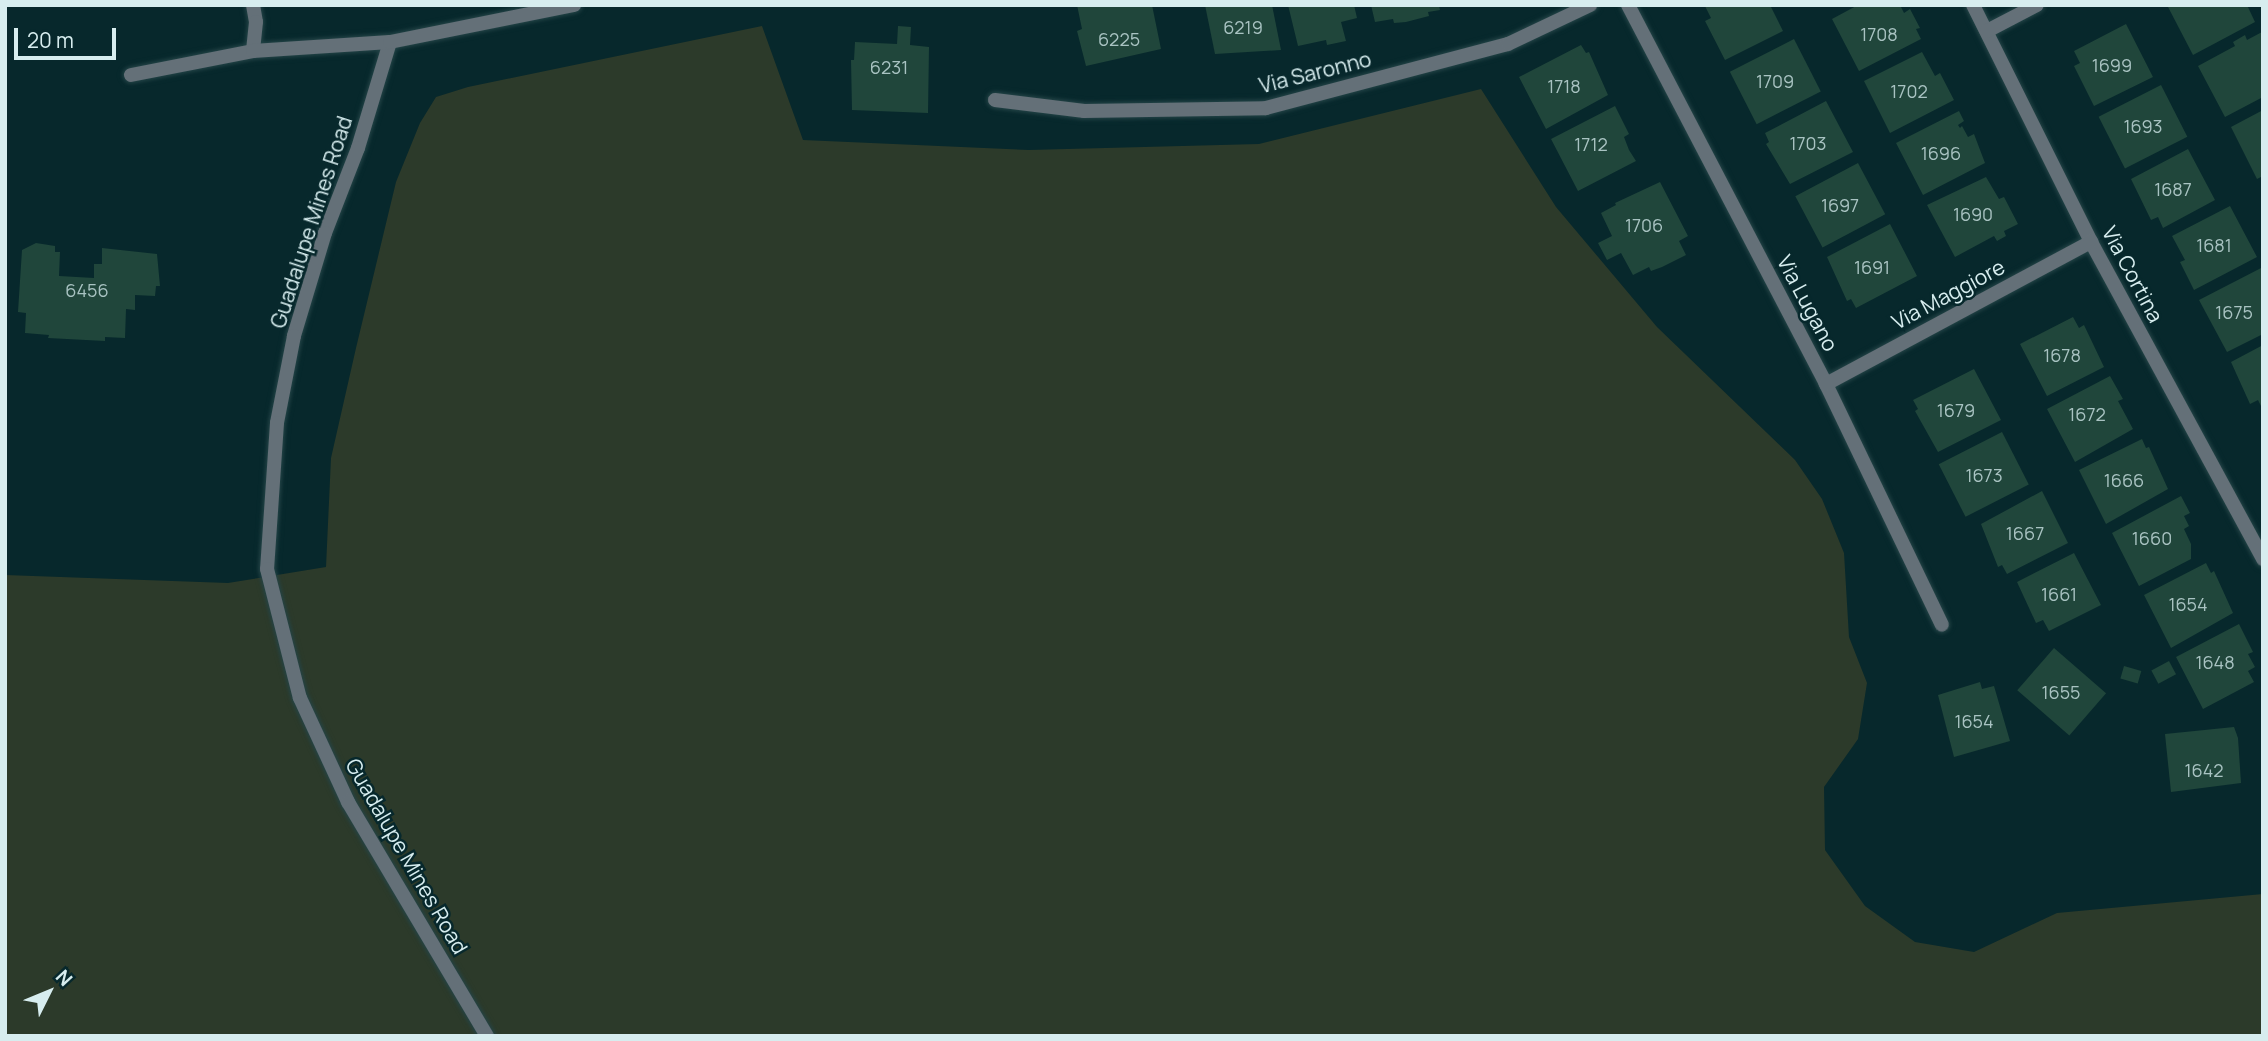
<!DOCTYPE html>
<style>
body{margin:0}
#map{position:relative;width:2268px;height:1041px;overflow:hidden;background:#07282c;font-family:Manrope,sans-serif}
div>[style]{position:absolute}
.green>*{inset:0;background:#2c3a2a}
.building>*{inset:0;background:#20463b;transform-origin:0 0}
.roads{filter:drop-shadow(0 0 2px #244447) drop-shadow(0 0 2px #244447)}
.service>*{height:14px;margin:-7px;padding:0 7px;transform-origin:7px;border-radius:7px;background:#647078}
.minor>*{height:14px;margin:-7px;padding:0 7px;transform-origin:7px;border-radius:7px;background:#647078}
span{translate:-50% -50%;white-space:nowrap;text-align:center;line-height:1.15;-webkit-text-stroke:5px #07282c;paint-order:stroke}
.number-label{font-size:18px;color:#a9c3c2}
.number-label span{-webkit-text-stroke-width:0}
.street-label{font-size:21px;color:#d7edef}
.frame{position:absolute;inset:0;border:7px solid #d7edef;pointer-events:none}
.north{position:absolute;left:14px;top:957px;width:70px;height:70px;-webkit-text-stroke:5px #07282c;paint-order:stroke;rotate:47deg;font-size:19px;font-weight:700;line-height:28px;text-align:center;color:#d7edef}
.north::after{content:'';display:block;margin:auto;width:24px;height:32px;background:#d7edef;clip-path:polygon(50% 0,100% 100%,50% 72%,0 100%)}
.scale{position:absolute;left:14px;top:28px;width:102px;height:32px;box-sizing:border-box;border:4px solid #d7edef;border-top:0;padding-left:9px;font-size:21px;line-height:24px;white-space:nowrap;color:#d7edef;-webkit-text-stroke:5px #07282c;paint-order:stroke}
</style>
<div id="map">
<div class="green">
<div style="clip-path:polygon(762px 26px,803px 140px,1029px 150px,1259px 144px,1481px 89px,1556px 207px,1657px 327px,1795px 460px,1822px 499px,1844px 553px,1849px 637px,1867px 683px,1858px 739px,1824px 787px,1825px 850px,1865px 906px,1915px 942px,1974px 952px,2057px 913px,2263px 894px,2263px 1036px,5px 1036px,5px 575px,228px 583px,326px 567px,331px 458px,356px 348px,396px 182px,420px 123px,436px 97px,468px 87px)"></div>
</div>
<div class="building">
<div style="clip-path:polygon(1077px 5px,1152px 5px,1161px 49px,1086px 66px,1077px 31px,1082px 29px)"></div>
<div style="clip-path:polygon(1205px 5px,1272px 5px,1281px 50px,1215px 54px)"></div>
<div style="clip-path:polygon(1288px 5px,1354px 5px,1357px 18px,1341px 22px,1346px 41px,1327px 45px,1326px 40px,1298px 46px)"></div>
<div style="clip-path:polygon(1371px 5px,1439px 5px,1440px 10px,1428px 12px,1429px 16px,1406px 22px,1394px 23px,1393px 19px,1375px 22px)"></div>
<div style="clip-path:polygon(1770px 5px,1783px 31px,1725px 60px,1705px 21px,1711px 18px,1705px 6px)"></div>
<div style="clip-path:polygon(1858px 5px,1900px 5px,1904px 13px,1910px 9px,1920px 28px,1916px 29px,1921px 39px,1859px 71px,1832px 19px)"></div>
<div style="clip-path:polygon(2167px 5px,2247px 5px,2255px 22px,2193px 55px)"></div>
<div style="clip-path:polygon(2126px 24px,2153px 77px,2094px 106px,2074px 66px,2080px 63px,2074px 51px)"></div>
<div style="clip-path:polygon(898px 26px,911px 27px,910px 45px,929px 47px,928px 113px,852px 110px,851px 60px,854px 60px,855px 42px,897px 44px)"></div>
<div style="clip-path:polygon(2262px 32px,2263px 97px,2225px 117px,2198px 66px,2235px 46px,2233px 42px,2245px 35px,2247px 40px)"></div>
<div style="left:1794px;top:39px;width:59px;height:72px;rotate:63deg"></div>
<div style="clip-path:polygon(1581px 45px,1586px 53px,1589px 52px,1608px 95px,1546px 129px,1519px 77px)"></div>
<div style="clip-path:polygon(1922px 52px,1935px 76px,1940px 73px,1954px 100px,1890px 133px,1864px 81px)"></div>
<div style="left:2161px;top:85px;width:58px;height:70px;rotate:63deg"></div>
<div style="clip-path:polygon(1826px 101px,1853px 152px,1790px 184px,1766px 144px,1769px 142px,1765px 133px)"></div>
<div style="clip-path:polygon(1615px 106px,1629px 134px,1624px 137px,1629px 150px,1636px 161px,1578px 191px,1551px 139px)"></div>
<div style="clip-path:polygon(2263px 110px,2263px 176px,2257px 179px,2231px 127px)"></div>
<div style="clip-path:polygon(1959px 111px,1964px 121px,1958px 125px,1960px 128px,1962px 126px,1968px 137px,1974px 134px,1985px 163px,1923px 195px,1896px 143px)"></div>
<div style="clip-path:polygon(2188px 149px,2215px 200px,2163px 228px,2158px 217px,2151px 220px,2131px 179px)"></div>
<div style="left:1858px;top:163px;width:58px;height:71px;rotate:62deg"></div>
<div style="clip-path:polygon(1986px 177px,1999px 199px,2004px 197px,2018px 224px,2004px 231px,2006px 236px,1997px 241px,1994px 236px,1955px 257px,1927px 205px)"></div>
<div style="clip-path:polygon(1660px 182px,1688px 236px,1679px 241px,1686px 255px,1662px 267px,1651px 271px,1649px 267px,1633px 275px,1621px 253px,1607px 260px,1598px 243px,1612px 236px,1601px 213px,1616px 205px,1615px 203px)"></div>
<div style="clip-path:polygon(2230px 206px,2257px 257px,2194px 290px,2180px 262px,2185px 260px,2172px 236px)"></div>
<div style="clip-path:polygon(1890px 224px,1917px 276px,1856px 308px,1851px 299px,1847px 301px,1827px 257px)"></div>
<div style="clip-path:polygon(36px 243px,55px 246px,55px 252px,60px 252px,59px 276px,94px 278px,94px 264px,102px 264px,102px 248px,157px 254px,160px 286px,156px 286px,155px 296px,135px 295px,135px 310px,126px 309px,125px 338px,105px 337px,105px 341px,48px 338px,49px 335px,25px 333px,26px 313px,18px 312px,22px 250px)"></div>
<div style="clip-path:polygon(2263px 267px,2263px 334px,2227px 352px,2199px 300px)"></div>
<div style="clip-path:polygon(2073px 317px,2079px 328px,2084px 325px,2104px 367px,2047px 396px,2020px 344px)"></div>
<div style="clip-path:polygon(2263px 345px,2263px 410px,2258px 400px,2250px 404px,2231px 362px)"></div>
<div style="clip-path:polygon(1974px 369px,2001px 420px,1938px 452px,1915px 411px,1918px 409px,1913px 400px)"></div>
<div style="clip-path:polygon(2110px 376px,2123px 399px,2118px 401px,2133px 429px,2075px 462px,2047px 409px)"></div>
<div style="left:2002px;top:432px;width:59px;height:71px;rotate:63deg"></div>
<div style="clip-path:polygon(2142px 439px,2146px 448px,2149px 447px,2168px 489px,2106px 524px,2079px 470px)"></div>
<div style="clip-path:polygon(2042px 491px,2068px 543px,2007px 574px,2002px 565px,1998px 567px,1981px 524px)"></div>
<div style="clip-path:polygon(2181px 496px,2190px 513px,2184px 516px,2189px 526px,2184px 529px,2191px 544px,2191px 559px,2139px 586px,2112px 533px)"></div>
<div style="clip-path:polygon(2074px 553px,2101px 605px,2049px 631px,2043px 620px,2036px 623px,2017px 582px)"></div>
<div style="clip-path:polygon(2206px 563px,2211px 573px,2214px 571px,2233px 613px,2171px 648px,2144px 595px)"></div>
<div style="clip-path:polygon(2239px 624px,2253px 652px,2248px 654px,2255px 667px,2248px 671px,2254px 682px,2203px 709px,2176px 657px)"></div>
<div style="left:2054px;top:648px;width:69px;height:56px;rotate:41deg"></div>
<div style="left:2169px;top:661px;width:15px;height:20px;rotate:62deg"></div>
<div style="left:2124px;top:666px;width:18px;height:13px;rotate:16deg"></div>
<div style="clip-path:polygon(1980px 682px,1982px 689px,1994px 686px,2010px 741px,1954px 757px,1938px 695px)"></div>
<div style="clip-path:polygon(2234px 727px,2238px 738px,2241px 783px,2171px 792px,2165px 734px)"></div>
</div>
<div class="roads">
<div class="service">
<div style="left:390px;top:42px;width:111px;rotate:106.8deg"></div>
<div style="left:358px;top:148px;width:91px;rotate:111.2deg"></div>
<div style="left:325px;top:233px;width:108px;rotate:106.8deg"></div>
<div style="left:294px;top:336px;width:89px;rotate:101.1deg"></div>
<div style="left:277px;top:423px;width:146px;rotate:93.9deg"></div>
<div style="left:267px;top:569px;width:133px;rotate:75.7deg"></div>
<div style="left:300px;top:698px;width:115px;rotate:65.2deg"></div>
<div style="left:348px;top:802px;width:272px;rotate:59.3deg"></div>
</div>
<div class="minor">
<div style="left:253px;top:5px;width:17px;rotate:80deg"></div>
<div style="left:256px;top:22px;width:29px;rotate:96deg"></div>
<div style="left:1628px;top:5px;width:428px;rotate:62.4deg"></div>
<div style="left:1826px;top:384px;width:267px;rotate:64.3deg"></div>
<div style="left:1973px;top:5px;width:265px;rotate:63.5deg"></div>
<div style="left:2091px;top:242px;width:361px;rotate:61.5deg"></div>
<div style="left:1987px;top:31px;width:56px;rotate:-27.5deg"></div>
<div style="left:131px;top:75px;width:124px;rotate:-11.1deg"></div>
<div style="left:253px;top:51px;width:137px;rotate:-3.8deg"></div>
<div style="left:390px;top:42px;width:188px;rotate:-11.4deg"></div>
<div style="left:995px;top:100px;width:90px;rotate:7deg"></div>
<div style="left:1084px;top:111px;width:182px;rotate:-0.9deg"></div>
<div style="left:1266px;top:108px;width:250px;rotate:-14.8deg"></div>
<div style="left:1508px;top:44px;width:91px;rotate:-25.4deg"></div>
<div style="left:1826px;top:384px;width:301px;rotate:-28.2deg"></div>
</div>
</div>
<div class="number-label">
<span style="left:1243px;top:27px">6219</span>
<span style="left:1879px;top:34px">1708</span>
<span style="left:1119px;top:39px">6225</span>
<span style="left:2112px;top:65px">1699</span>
<span style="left:889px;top:67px">6231</span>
<span style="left:1775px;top:81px">1709</span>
<span style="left:1564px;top:86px">1718</span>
<span style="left:1909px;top:91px">1702</span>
<span style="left:2143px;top:126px">1693</span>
<span style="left:1808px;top:143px">1703</span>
<span style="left:1591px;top:144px">1712</span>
<span style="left:1941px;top:153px">1696</span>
<span style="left:2173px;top:189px">1687</span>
<span style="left:1840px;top:205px">1697</span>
<span style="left:1973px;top:214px">1690</span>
<span style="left:1644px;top:225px">1706</span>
<span style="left:2214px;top:245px">1681</span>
<span style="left:1872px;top:267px">1691</span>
<span style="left:87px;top:290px">6456</span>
<span style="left:2234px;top:312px">1675</span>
<span style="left:2062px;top:355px">1678</span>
<span style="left:1956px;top:410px">1679</span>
<span style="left:2087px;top:414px">1672</span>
<span style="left:1984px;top:475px">1673</span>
<span style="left:2124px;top:480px">1666</span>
<span style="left:2025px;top:533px">1667</span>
<span style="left:2152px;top:538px">1660</span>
<span style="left:2059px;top:594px">1661</span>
<span style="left:2188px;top:604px">1654</span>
<span style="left:2215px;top:662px">1648</span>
<span style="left:2061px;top:692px">1655</span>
<span style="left:1974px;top:721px">1654</span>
<span style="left:2204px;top:770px">1642</span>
</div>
<div class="street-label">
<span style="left:1315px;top:72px;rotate:-14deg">Via Saronno</span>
<span style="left:311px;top:222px;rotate:-72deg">Guadalupe Mines Road</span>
<span style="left:2133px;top:274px;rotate:62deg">Via Cortina</span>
<span style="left:1948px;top:294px;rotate:-28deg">Via Maggiore</span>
<span style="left:1808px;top:303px;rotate:62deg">Via Lugano</span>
<span style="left:407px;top:856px;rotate:60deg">Guadalupe Mines Road</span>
</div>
<div class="frame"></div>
<div class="north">N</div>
<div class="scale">20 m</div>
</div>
